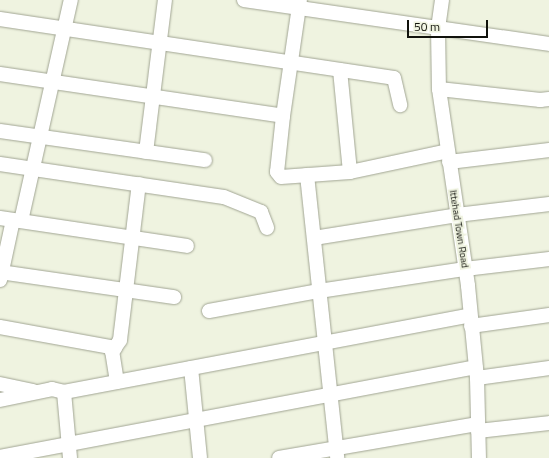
<!DOCTYPE html>
<style>
body{margin:0}
#map{position:relative;width:549px;height:458px;overflow:hidden;background:#eff3e0;font-family:"Titillium Web",sans-serif}
div>[style]{position:absolute}
.roads{filter:drop-shadow(0 0 1px #a1a593) drop-shadow(0 0 1px #a1a593)}
.minor>*{height:14px;margin:-7px;padding:0 7px;transform-origin:7px;border-radius:7px;background:#fff}
span{translate:-50% -50%;white-space:nowrap;text-align:center;line-height:1.15;-webkit-text-stroke:4px #eff3e0;paint-order:stroke}
.street-label{font-size:10px;color:#11120c}
.scale{position:absolute;left:407px;top:20px;width:81px;height:18px;box-sizing:border-box;border:2px solid #11120c;border-top:0;padding-left:5px;font-size:12px;line-height:14px;white-space:nowrap;color:#11120c;-webkit-text-stroke:3px #eff3e0;paint-order:stroke}
</style>
<div id="map">
<div class="roads">
<div class="minor">
<div style="left:244px;top:0;width:308px;rotate:8.2deg"></div>
<div style="left:442px;top:0;width:28px;rotate:98deg"></div>
<div style="left:438px;top:28px;width:61px;rotate:89.1deg"></div>
<div style="left:439px;top:89px;width:199px;rotate:81.6deg"></div>
<div style="left:468px;top:286px;width:92px;rotate:84.4deg"></div>
<div style="left:477px;top:378px;width:80px;rotate:88.6deg"></div>
<div style="left:0;top:19px;width:398px;rotate:8.5deg"></div>
<div style="left:394px;top:78px;width:28px;rotate:77deg"></div>
<div style="left:340px;top:70px;width:102px;rotate:84.4deg"></div>
<div style="left:0;top:74px;width:286px;rotate:8.4deg"></div>
<div style="left:283px;top:116px;width:56px;rotate:96.1deg"></div>
<div style="left:277px;top:172px;width:6px;rotate:51deg"></div>
<div style="left:281px;top:177px;width:69px;rotate:-4.1deg"></div>
<div style="left:350px;top:172px;width:100px;rotate:-12.1deg"></div>
<div style="left:439px;top:89px;width:102px;rotate:6.2deg"></div>
<div style="left:540px;top:100px;width:9px;rotate:-6deg"></div>
<div style="left:283px;top:116px;width:117px;rotate:-81.7deg"></div>
<div style="left:0;top:131px;width:207px;rotate:8.1deg"></div>
<div style="left:146px;top:152px;width:153px;rotate:-82.9deg"></div>
<div style="left:449px;top:162px;width:101px;rotate:-6.8deg"></div>
<div style="left:0;top:164px;width:226px;rotate:8.4deg"></div>
<div style="left:224px;top:197px;width:40px;rotate:22deg"></div>
<div style="left:261px;top:212px;width:17px;rotate:69deg"></div>
<div style="left:307px;top:175px;width:285px;rotate:83.9deg"></div>
<div style="left:0;top:218px;width:189px;rotate:8.5deg"></div>
<div style="left:21px;top:221px;width:227px;rotate:-77.3deg"></div>
<div style="left:314px;top:238px;width:145px;rotate:-9.1deg"></div>
<div style="left:457px;top:215px;width:93px;rotate:-6.8deg"></div>
<div style="left:0;top:272px;width:176px;rotate:8.2deg"></div>
<div style="left:0;top:280px;width:61px;rotate:-77.8deg"></div>
<div style="left:209px;top:311px;width:112px;rotate:-10.3deg"></div>
<div style="left:319px;top:291px;width:148px;rotate:-8.6deg"></div>
<div style="left:465px;top:269px;width:85px;rotate:-6.8deg"></div>
<div style="left:471px;top:326px;width:79px;rotate:-8deg"></div>
<div style="left:0;top:327px;width:117px;rotate:10.3deg"></div>
<div style="left:191px;top:368px;width:90px;rotate:84.3deg"></div>
<div style="left:477px;top:378px;width:73px;rotate:-7.9deg"></div>
<div style="left:117px;top:382px;width:30px;rotate:-99deg"></div>
<div style="left:112px;top:352px;width:14px;rotate:-56deg"></div>
<div style="left:120px;top:340px;width:157px;rotate:-83.1deg"></div>
<div style="left:0;top:384px;width:34px;rotate:12deg"></div>
<div style="left:64px;top:392px;width:66px;rotate:84.8deg"></div>
<div style="left:0;top:400px;width:53px;rotate:-11.9deg"></div>
<div style="left:52px;top:389px;width:12px;rotate:14deg"></div>
<div style="left:64px;top:392px;width:413px;rotate:-10.7deg"></div>
<div style="left:478px;top:431px;width:71px;rotate:-6.4deg"></div>
<div style="left:0;top:457px;width:484px;rotate:-10.7deg"></div>
<div style="left:279px;top:458px;width:202px;rotate:-9.7deg"></div>
</div>
</div>
<div class="street-label">
<span style="left:459px;top:229px;rotate:81deg">Ittehad Town Road</span>
</div>
<div class="scale">50 m</div>
</div>
